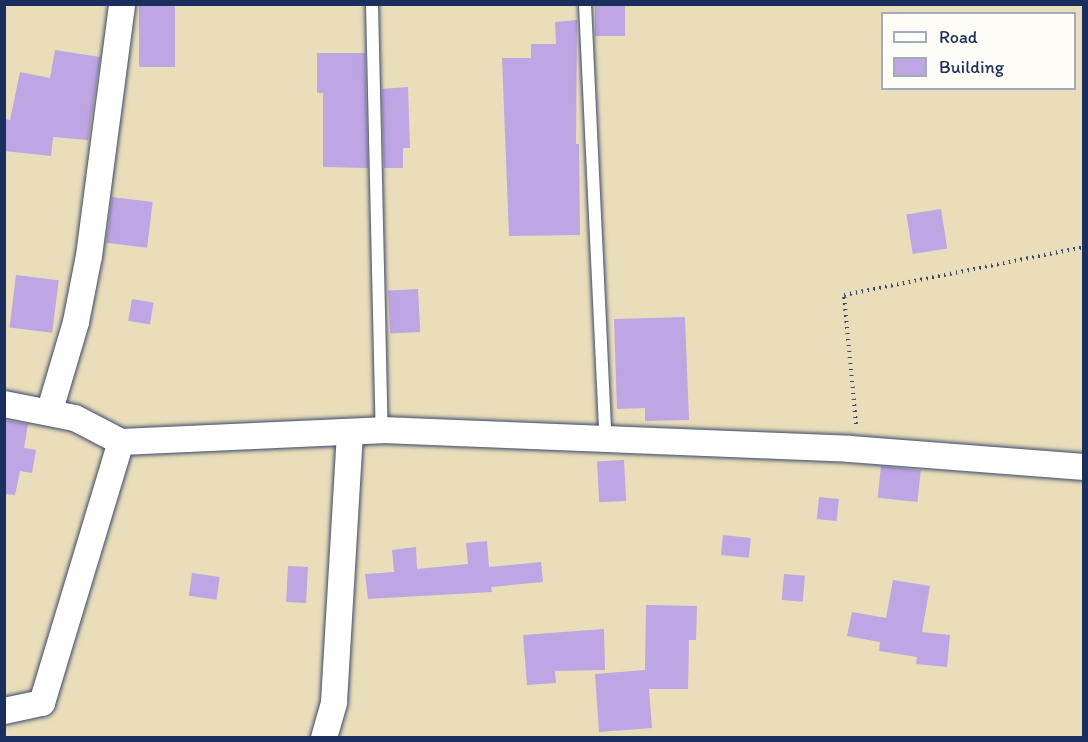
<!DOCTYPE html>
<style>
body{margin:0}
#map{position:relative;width:1088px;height:742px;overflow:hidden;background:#eadeba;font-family:Itim,sans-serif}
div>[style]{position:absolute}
.building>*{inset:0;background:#bea5e4;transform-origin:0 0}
.path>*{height:4px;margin-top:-2px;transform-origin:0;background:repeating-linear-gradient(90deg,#3a496c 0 1.5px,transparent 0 6px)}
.roads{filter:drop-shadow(0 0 2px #3a496c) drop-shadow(0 0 2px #3a496c)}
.service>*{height:12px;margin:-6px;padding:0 6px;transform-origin:6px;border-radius:6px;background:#fff}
.minor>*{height:26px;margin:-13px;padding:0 13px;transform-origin:13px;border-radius:13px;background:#fff}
span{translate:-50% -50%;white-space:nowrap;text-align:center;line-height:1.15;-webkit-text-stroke:5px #fdfcf7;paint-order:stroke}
.frame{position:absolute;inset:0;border:6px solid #1b2f5e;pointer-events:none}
.legend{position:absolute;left:881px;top:12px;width:195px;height:78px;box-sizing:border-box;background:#fdfcf7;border:2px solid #a3aaba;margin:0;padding:8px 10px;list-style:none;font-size:18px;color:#1b2f5e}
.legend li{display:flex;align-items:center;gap:12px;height:30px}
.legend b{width:30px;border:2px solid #a3aaba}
</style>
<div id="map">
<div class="building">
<div style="left:139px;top:4px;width:36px;height:63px"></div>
<div style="left:595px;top:4px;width:30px;height:32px"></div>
<div style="clip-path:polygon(577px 20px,576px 144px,579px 144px,580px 235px,509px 236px,502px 58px,531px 58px,531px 44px,556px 44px,555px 22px)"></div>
<div style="clip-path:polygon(55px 50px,100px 57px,88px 140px,53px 137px,51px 156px,4px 151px,4px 119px,10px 120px,20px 72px,50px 78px)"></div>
<div style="clip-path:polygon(317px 53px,365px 53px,368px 168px,323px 167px,323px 93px,317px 93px)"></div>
<div style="clip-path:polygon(408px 87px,410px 148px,403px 148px,403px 168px,384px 168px,382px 89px)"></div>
<div style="left:112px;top:197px;width:41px;height:46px;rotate:7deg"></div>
<div style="left:941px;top:209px;width:40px;height:35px;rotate:81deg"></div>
<div style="left:16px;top:275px;width:43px;height:53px;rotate:7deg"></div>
<div style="left:418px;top:289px;width:43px;height:30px;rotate:87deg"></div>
<div style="left:132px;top:299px;width:22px;height:22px;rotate:10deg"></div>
<div style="clip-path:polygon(685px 317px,689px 420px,645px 421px,645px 408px,617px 409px,614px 319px)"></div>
<div style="clip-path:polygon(4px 420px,28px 424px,24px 448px,36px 450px,32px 473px,20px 471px,15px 495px,4px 494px)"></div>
<div style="left:624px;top:460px;width:41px;height:27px;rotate:87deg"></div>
<div style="left:881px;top:466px;width:40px;height:32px;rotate:6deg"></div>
<div style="left:819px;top:497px;width:20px;height:22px;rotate:6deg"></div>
<div style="left:723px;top:535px;width:28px;height:20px;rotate:6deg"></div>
<div style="clip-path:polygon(487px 541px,489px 567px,541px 562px,543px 582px,491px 587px,492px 592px,368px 599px,365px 574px,394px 572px,392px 550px,416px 547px,417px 569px,468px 564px,466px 543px)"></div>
<div style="left:288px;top:566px;width:20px;height:36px;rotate:3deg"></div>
<div style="left:192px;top:573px;width:28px;height:23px;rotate:8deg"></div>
<div style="left:784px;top:574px;width:21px;height:26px;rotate:5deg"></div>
<div style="clip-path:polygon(893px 580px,930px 586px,922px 632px,950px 635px,947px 667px,916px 664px,917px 657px,879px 651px,880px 642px,847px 636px,852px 612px,886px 618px)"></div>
<div style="clip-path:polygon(646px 605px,697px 606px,696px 640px,689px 640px,688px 689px,649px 689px,652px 728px,599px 732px,595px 674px,645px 670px)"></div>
<div style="clip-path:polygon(604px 629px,605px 670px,555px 671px,556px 683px,527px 685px,523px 635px)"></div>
</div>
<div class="path">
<div style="left:856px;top:424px;width:130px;rotate:-95.3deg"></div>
<div style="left:844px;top:295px;width:245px;rotate:-11.3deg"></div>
</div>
<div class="roads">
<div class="service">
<div style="left:372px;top:4px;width:426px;rotate:88.7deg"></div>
<div style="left:585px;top:4px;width:432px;rotate:87.3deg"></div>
</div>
<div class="minor">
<div style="left:4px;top:404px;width:72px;rotate:11.2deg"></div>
<div style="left:75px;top:418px;width:52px;rotate:27.6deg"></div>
<div style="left:50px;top:410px;width:92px;rotate:-73.5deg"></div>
<div style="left:76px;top:322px;width:67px;rotate:-78.9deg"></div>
<div style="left:89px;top:256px;width:254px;rotate:-82.5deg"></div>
<div style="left:4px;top:711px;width:39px;rotate:-12deg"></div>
<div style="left:42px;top:703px;width:273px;rotate:-73.2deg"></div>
<div style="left:121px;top:442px;width:261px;rotate:-2.6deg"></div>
<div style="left:382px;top:430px;width:468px;rotate:2.3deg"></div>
<div style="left:850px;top:449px;width:235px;rotate:4.4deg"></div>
<div style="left:324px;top:738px;width:37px;rotate:-74deg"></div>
<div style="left:334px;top:702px;width:269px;rotate:-86.6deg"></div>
</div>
</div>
<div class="frame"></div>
<ul class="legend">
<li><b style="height:8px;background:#fff"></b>Road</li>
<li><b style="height:16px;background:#bea5e4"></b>Building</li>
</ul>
</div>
